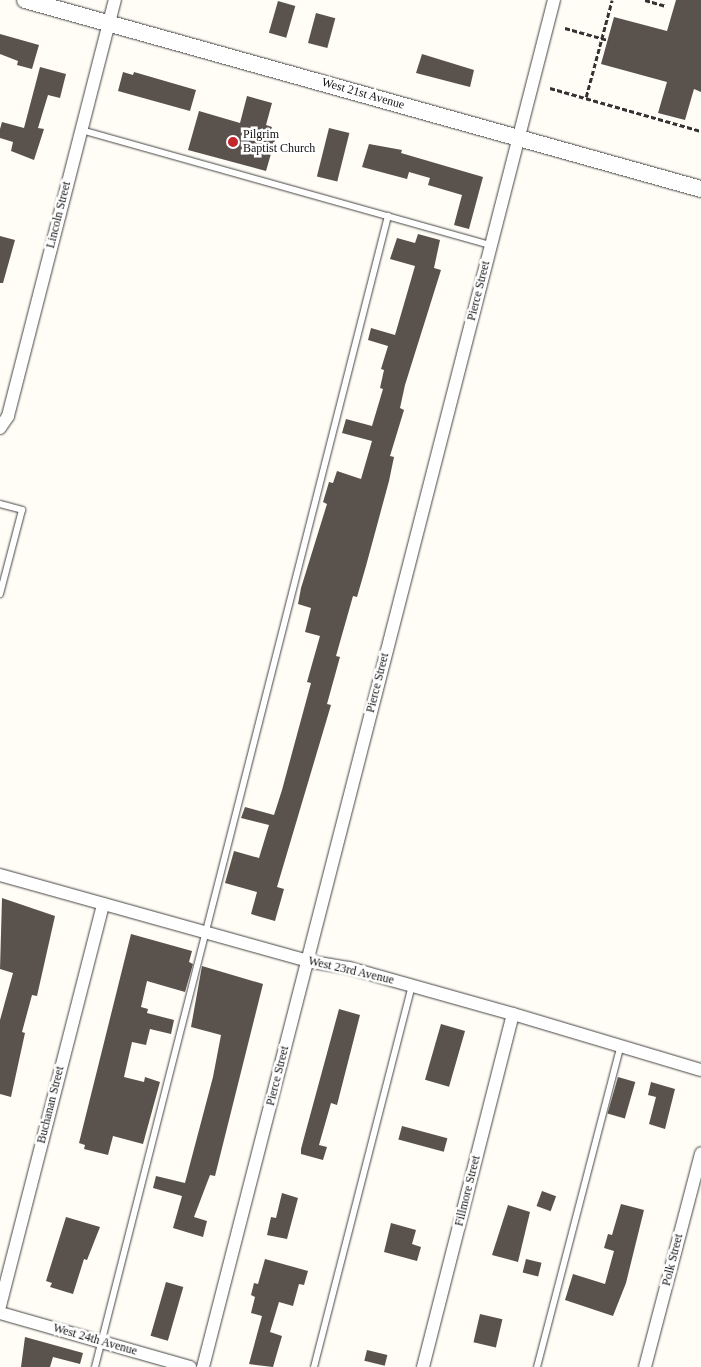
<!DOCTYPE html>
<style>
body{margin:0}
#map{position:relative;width:701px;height:1367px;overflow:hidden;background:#fffdf5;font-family:Georgia,serif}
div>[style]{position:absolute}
.building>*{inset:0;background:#5a524d;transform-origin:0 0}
.path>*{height:2.5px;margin-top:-1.25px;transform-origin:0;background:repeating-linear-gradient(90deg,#333 0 5px,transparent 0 7.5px)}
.roads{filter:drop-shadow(0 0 1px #444) drop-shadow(0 0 1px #444)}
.service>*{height:6px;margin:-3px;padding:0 3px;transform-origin:3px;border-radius:3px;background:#fff}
.minor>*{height:12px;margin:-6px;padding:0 6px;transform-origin:6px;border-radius:6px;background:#fff}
.tertiary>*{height:16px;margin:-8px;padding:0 8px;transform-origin:8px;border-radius:8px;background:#fff}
.dots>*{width:14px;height:14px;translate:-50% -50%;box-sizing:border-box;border:2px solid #fff;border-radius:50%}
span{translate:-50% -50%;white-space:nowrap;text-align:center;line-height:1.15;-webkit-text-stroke:5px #fff;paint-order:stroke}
.street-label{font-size:12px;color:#111}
.poi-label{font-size:12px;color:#111}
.left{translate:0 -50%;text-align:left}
</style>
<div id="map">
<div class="building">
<div style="clip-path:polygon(676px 0,701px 0,701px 92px,694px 89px,685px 120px,658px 113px,667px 82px,601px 64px,614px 17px,667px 31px)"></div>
<div style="left:278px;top:1px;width:18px;height:33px;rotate:16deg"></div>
<div style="left:316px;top:13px;width:20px;height:31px;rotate:15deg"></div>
<div style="clip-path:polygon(0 34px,39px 45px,32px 69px,17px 65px,18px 61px,0 54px)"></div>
<div style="clip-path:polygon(422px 54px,474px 70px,470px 87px,416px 73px)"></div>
<div style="clip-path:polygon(40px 67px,66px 74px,60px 98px,48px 95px,38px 128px,44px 129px,34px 160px,11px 151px,13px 142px,0 138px,0 129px,2px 122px,24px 128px)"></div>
<div style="clip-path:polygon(123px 72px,133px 75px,134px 72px,196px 90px,190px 111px,118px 91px)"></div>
<div style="clip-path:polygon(247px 96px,272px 103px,266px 125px,272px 127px,270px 132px,277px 133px,266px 171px,188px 150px,199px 111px,240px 123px)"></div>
<div style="left:329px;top:128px;width:21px;height:50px;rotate:14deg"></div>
<div style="clip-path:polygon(369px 144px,402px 150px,401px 153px,483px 177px,469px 229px,454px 225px,462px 195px,428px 185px,430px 178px,409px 172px,407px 179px,362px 167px)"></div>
<div style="clip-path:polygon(418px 234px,440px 240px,434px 268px,441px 270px,405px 385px,400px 408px,404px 410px,390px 456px,394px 457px,389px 481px,366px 566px,357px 597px,353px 596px,336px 656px,340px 657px,327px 704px,331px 705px,277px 887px,284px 889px,275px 921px,251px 914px,257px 892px,225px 883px,234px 851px,259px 858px,269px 825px,241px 818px,245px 807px,274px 815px,282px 790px,311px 683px,307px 682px,320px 636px,305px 632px,311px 608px,298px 604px,301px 588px,327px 504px,323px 502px,329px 482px,333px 483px,337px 471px,361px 479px,372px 441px,342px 433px,346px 419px,372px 426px,383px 389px,380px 388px,384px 370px,381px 369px,388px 346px,368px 340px,371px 328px,395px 335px,415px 266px,390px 259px,397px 238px,415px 243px)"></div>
<div style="clip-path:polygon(0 236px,15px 240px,3px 283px,0 283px)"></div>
<div style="clip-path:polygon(2px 898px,55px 916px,37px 996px,32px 995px,22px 1032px,25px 1033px,11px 1097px,0 1094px,0 1020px,13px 973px,0 969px)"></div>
<div style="clip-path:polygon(131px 934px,192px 951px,189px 962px,193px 964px,185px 992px,147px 981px,141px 1007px,148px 1009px,147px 1013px,174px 1020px,171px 1034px,150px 1029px,146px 1045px,132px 1042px,124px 1077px,144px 1082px,145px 1077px,160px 1082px,143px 1144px,113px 1136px,108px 1155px,84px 1149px,85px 1145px,79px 1143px)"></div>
<div style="clip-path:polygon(202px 966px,263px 984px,215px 1176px,210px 1175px,194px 1217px,207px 1221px,203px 1237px,173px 1228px,182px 1196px,153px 1188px,156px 1176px,185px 1183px,213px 1077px,221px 1035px,191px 1027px)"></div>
<div style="clip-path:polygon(339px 1009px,360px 1015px,337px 1105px,331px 1103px,319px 1145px,327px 1147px,323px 1160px,301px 1154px,301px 1149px)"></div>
<div style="left:441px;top:1024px;width:25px;height:58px;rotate:16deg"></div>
<div style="left:618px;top:1077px;width:18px;height:38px;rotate:16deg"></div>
<div style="clip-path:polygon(651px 1082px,675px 1089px,665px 1129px,649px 1124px,656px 1097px,648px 1095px)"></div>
<div style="left:402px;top:1126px;width:47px;height:14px;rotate:15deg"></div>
<div style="left:542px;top:1191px;width:15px;height:16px;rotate:20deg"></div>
<div style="clip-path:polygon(282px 1193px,298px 1198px,287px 1239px,267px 1235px,271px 1217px,276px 1218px)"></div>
<div style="clip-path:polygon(621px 1204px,644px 1210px,626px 1283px,613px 1316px,565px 1300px,573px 1274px,605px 1284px,614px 1251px,604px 1248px,608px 1234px,612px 1235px)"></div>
<div style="clip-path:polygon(508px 1205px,530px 1212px,518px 1262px,492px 1255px)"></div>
<div style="clip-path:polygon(66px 1217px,100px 1227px,87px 1260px,84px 1259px,73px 1294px,50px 1287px,52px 1283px,46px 1281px)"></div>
<div style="clip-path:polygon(391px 1223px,416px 1230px,412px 1244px,421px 1247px,417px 1261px,384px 1252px)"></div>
<div style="clip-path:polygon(265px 1259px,308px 1271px,304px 1285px,299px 1284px,293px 1306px,279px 1302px,270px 1332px,282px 1336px,273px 1367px,249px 1364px,262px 1316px,251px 1313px,255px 1297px,251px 1295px,254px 1283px,258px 1284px)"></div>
<div style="left:526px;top:1259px;width:16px;height:14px;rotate:14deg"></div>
<div style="left:166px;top:1282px;width:18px;height:56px;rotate:16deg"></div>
<div style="left:480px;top:1314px;width:23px;height:29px;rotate:13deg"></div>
<div style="clip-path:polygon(25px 1337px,83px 1353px,80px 1364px,53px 1357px,50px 1367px,21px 1367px)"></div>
<div style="left:367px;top:1350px;width:21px;height:11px;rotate:14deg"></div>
</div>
<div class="path">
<div style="left:645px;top:0;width:22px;rotate:16deg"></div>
<div style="left:565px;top:28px;width:45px;rotate:15.6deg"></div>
<div style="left:550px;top:88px;width:157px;rotate:15.9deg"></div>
<div style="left:586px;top:97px;width:100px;rotate:-75deg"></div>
</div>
<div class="roads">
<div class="service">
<div style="left:81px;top:130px;width:426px;rotate:15.7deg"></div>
<div style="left:0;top:504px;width:23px;rotate:15deg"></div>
<div style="left:22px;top:510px;width:87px;rotate:104.7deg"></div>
<div style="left:95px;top:1367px;width:1188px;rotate:-75.72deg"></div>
<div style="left:314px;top:1367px;width:393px;rotate:-75.6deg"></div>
<div style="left:537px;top:1367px;width:333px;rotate:-75.4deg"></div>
</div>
<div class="minor">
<div style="left:0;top:428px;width:14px;rotate:-56deg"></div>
<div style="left:8px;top:416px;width:430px;rotate:-75.6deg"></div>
<div style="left:0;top:875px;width:319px;rotate:15.6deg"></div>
<div style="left:307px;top:961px;width:43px;rotate:9.5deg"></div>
<div style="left:349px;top:968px;width:170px;rotate:15.7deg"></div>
<div style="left:513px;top:1014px;width:196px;rotate:16.6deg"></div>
<div style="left:0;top:1306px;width:415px;rotate:-75.6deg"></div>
<div style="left:0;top:1313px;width:198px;rotate:15.9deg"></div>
<div style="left:203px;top:1367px;width:1411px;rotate:-75.6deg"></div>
<div style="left:423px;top:1367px;width:364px;rotate:-75.7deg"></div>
<div style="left:645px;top:1367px;width:221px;rotate:-75.3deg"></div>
</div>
<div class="tertiary">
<div style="left:25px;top:0;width:702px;rotate:15.62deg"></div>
</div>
</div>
<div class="dots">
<div style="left:233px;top:142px;background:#c4262e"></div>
</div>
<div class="street-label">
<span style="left:363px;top:94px;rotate:16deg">West 21st Avenue</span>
<span style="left:59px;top:215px;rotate:-76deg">Lincoln Street</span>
<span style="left:479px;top:291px;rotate:-76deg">Pierce Street</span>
<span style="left:378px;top:683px;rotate:-76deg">Pierce Street</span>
<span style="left:351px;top:971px;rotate:13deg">West 23rd Avenue</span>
<span style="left:278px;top:1076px;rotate:-76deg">Pierce Street</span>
<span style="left:51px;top:1105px;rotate:-76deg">Buchanan Street</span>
<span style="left:468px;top:1191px;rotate:-76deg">Fillmore Street</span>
<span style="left:673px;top:1260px;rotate:-76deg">Polk Street</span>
<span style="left:95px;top:1340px;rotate:16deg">West 24th Avenue</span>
</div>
<div class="poi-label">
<span class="left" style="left:243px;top:142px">Pilgrim<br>Baptist Church</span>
</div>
</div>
